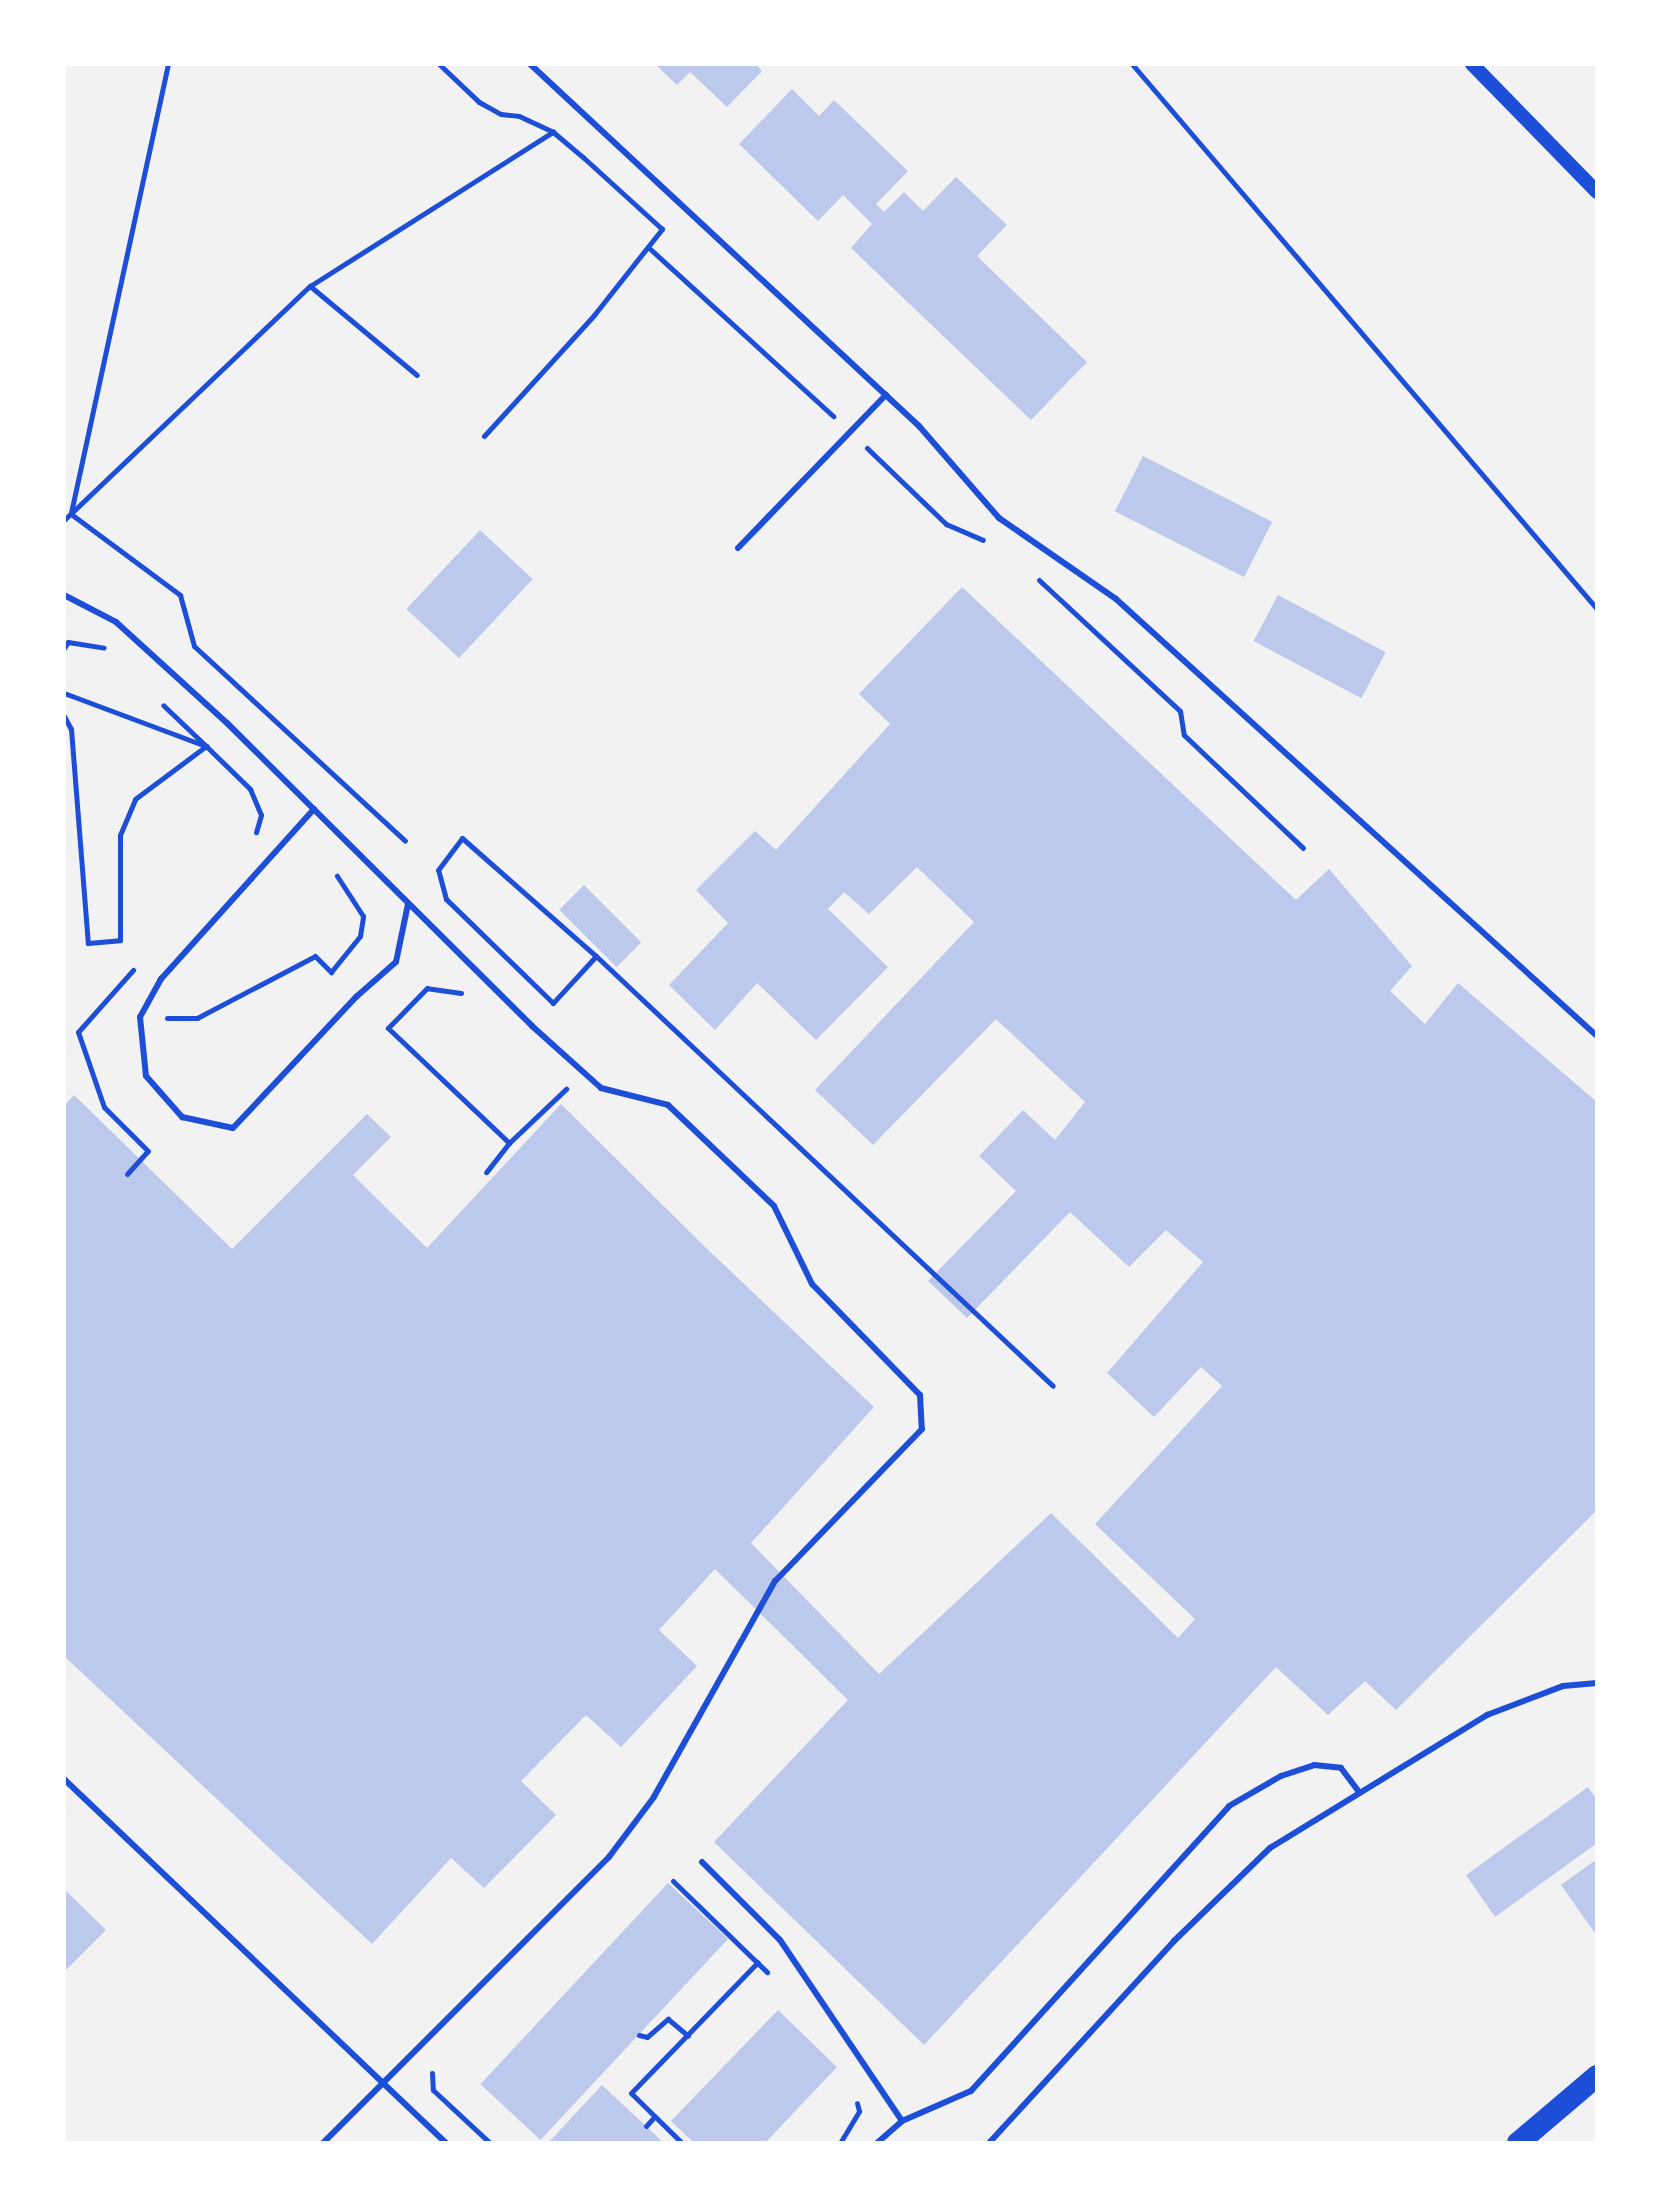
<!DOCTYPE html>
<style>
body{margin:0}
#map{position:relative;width:1661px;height:2207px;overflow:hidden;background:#f2f2f2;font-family:Georgia,serif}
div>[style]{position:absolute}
.building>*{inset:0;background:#bdc9ec;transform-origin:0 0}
.path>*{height:5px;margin:-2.5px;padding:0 2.5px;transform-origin:2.5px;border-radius:2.5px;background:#1d4ed8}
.service>*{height:6px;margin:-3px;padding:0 3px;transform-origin:3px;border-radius:3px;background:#1d4ed8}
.tertiary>*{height:14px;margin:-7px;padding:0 7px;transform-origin:7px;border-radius:7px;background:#1d4ed8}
.trunk>*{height:22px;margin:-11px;padding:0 11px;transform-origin:11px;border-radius:11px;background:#1d4ed8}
span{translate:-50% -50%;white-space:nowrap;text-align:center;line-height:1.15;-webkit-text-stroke:8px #fff;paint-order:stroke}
.frame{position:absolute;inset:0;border:66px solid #fff;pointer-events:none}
</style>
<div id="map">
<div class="building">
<div style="clip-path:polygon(655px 64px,756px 64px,762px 71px,727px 107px,690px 72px,677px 85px)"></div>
<div style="clip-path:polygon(792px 89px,819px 116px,834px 100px,908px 171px,876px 204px,884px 212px,904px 192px,923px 211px,956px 177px,1007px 225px,977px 256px,1087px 362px,1031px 420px,851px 248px,872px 224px,843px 195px,818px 221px,739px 144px)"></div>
<div style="left:1143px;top:456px;width:145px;height:62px;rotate:27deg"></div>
<div style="left:480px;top:530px;width:72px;height:108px;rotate:43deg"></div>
<div style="clip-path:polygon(962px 587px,1296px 900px,1329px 869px,1412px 966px,1390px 991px,1425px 1024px,1458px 983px,1597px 1102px,1597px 1510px,1396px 1710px,1365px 1681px,1328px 1715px,1276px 1667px,924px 2045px,714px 1842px,848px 1700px,715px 1569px,659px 1630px,697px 1666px,621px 1747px,586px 1715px,521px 1781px,556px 1815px,484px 1888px,451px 1858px,372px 1944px,64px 1656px,64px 1106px,74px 1095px,232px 1249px,367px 1114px,391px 1137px,353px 1175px,427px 1248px,561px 1104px,703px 1245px,874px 1407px,751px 1543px,879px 1674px,1051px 1513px,1178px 1638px,1195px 1619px,1095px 1524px,1222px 1386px,1201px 1367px,1154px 1417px,1107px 1373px,1203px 1262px,1166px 1230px,1129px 1267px,1070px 1212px,967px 1318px,928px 1281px,1016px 1191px,979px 1156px,1023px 1110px,1055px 1140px,1085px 1102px,996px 1019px,873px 1145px,815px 1090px,974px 922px,917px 867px,869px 914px,844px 892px,828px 909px,888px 967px,816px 1040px,757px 983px,715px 1030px,669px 985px,728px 923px,696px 890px,755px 831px,776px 850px,890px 724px,859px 694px)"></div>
<div style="left:1278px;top:595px;width:122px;height:52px;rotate:28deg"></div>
<div style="left:584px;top:885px;width:81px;height:35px;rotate:45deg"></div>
<div style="clip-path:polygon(1588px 1787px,1597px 1800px,1597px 1843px,1495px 1917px,1466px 1875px)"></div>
<div style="clip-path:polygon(1597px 1859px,1597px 1936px,1561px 1885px)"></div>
<div style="left:668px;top:1883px;width:82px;height:275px;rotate:43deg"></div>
<div style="clip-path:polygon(64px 1889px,106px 1930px,64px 1972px)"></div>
<div style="clip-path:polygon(778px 2010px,837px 2067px,765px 2143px,694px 2143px,671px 2121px)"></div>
<div style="clip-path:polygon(602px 2085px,664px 2143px,548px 2143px)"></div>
</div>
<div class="path">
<div style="left:168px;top:64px;width:460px;rotate:102.2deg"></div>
<div style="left:71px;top:514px;width:136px;rotate:36.6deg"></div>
<div style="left:180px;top:595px;width:53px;rotate:74.6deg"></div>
<div style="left:194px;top:646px;width:287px;rotate:42.7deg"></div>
<div style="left:439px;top:64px;width:55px;rotate:43.5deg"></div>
<div style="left:479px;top:102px;width:25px;rotate:29deg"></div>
<div style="left:501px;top:114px;width:18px;rotate:6deg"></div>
<div style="left:519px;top:116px;width:38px;rotate:25deg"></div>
<div style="left:553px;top:132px;width:39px;rotate:40deg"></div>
<div style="left:1132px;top:64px;width:716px;rotate:49.53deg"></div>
<div style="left:648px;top:247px;width:251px;rotate:42.4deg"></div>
<div style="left:310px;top:286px;width:139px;rotate:39.8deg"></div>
<div style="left:484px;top:436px;width:164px;rotate:-47.7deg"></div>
<div style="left:594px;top:315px;width:110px;rotate:-51.7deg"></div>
<div style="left:662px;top:229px;width:107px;rotate:-137.7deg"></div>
<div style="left:867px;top:448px;width:110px;rotate:43.9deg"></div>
<div style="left:946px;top:524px;width:40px;rotate:23.4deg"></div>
<div style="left:64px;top:520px;width:340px;rotate:-43.6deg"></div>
<div style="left:310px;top:286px;width:288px;rotate:-32.4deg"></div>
<div style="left:1039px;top:580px;width:192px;rotate:42.9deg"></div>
<div style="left:1180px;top:711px;width:24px;rotate:81deg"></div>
<div style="left:1184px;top:735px;width:164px;rotate:43.5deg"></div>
<div style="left:64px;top:648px;width:7px;rotate:-56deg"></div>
<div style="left:68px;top:642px;width:36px;rotate:9deg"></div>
<div style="left:64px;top:693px;width:152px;rotate:20.5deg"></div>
<div style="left:206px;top:746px;width:62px;rotate:44.3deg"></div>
<div style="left:250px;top:789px;width:28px;rotate:67deg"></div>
<div style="left:261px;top:815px;width:18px;rotate:106deg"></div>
<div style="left:64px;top:716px;width:15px;rotate:62deg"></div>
<div style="left:71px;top:729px;width:215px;rotate:85.5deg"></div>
<div style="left:88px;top:943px;width:32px;rotate:-5deg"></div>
<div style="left:120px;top:940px;width:105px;rotate:-90deg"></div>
<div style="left:120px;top:835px;width:39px;rotate:-67deg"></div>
<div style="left:135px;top:799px;width:89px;rotate:-36.7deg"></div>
<div style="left:206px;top:746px;width:59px;rotate:-136.4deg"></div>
<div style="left:462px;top:838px;width:179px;rotate:41.4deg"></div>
<div style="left:596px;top:956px;width:64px;rotate:132.5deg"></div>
<div style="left:553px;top:1003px;width:149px;rotate:-135.8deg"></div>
<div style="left:446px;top:899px;width:30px;rotate:-105deg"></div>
<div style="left:438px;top:870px;width:40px;rotate:-53deg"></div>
<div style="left:596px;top:956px;width:627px;rotate:43.26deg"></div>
<div style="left:461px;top:993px;width:34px;rotate:-172deg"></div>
<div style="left:427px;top:988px;width:56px;rotate:134.3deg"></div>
<div style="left:388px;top:1028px;width:167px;rotate:43.5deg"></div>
<div style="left:509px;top:1143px;width:37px;rotate:128deg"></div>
<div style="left:167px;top:1018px;width:30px"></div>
<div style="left:197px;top:1018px;width:133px;rotate:-27.7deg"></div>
<div style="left:315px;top:956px;width:23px;rotate:45deg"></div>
<div style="left:331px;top:972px;width:46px;rotate:-51.1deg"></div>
<div style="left:360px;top:936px;width:20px;rotate:-81deg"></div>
<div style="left:363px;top:916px;width:48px;rotate:-123deg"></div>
<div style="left:509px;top:1143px;width:79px;rotate:-43.5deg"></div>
<div style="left:127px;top:1174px;width:31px;rotate:-48deg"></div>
<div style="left:148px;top:1151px;width:62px;rotate:-135deg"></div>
<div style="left:104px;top:1107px;width:79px;rotate:-109.1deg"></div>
<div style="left:78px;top:1032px;width:83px;rotate:-48.4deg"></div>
<div style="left:673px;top:1881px;width:131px;rotate:44.1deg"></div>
<div style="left:639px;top:2035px;width:8px;rotate:14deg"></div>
<div style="left:647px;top:2037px;width:28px;rotate:-41deg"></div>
<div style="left:668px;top:2019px;width:26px;rotate:40deg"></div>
<div style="left:432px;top:2073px;width:17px;rotate:87deg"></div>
<div style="left:433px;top:2090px;width:78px;rotate:42.9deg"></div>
<div style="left:646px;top:2126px;width:13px;rotate:-48deg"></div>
<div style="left:682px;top:2143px;width:71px;rotate:-135.6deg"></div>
<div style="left:631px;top:2093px;width:182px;rotate:-45.9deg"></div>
<div style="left:840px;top:2143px;width:37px;rotate:-59deg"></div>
<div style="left:859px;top:2111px;width:8px;rotate:-104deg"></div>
</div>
<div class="service">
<div style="left:530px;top:64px;width:531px;rotate:42.94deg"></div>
<div style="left:919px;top:426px;width:122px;rotate:49deg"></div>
<div style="left:999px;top:518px;width:142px;rotate:34.7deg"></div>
<div style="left:1116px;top:599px;width:650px;rotate:42.26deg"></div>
<div style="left:738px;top:548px;width:213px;rotate:-46deg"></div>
<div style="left:64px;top:595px;width:59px;rotate:27.4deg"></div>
<div style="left:116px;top:622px;width:150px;rotate:42.3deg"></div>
<div style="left:227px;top:723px;width:430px;rotate:44.8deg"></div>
<div style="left:532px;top:1026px;width:93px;rotate:41.9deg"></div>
<div style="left:601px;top:1088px;width:69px;rotate:14.2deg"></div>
<div style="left:668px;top:1105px;width:146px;rotate:43.6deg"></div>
<div style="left:774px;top:1206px;width:87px;rotate:64deg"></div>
<div style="left:812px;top:1284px;width:155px;rotate:45.8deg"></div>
<div style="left:920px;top:1395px;width:34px;rotate:87deg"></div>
<div style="left:922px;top:1429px;width:211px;rotate:134deg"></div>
<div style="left:775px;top:1581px;width:248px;rotate:119.3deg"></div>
<div style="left:654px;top:1797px;width:75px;rotate:126.9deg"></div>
<div style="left:609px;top:1857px;width:404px;rotate:135deg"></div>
<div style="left:314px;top:809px;width:229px;rotate:132deg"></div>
<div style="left:161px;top:979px;width:43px;rotate:118.9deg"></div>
<div style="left:140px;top:1017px;width:59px;rotate:84.2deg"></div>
<div style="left:146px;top:1076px;width:55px;rotate:48.7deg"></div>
<div style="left:182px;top:1117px;width:52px;rotate:12.2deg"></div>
<div style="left:233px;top:1128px;width:180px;rotate:-46.8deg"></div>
<div style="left:356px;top:997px;width:53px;rotate:-41.2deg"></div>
<div style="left:396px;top:962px;width:59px;rotate:-78.3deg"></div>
<div style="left:64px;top:1779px;width:528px;rotate:43.62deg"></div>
<div style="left:702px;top:1862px;width:110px;rotate:45deg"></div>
<div style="left:780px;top:1940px;width:218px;rotate:56deg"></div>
<div style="left:877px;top:2143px;width:33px;rotate:-41deg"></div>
<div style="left:902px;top:2121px;width:75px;rotate:-23.5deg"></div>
<div style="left:971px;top:2091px;width:384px;rotate:-47.8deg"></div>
<div style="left:1229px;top:1806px;width:60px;rotate:-30deg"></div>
<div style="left:1281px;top:1776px;width:35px;rotate:-18deg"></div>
<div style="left:1314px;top:1765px;width:27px;rotate:6deg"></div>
<div style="left:1341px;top:1768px;width:31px;rotate:53deg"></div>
<div style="left:989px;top:2143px;width:274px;rotate:-47.5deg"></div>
<div style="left:1174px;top:1941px;width:134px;rotate:-44.1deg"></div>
<div style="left:1270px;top:1848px;width:255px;rotate:-31.5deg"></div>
<div style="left:1487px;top:1715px;width:81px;rotate:-20.9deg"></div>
<div style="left:1563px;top:1686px;width:34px;rotate:-5deg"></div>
</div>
<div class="tertiary">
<div style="left:1472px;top:64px;width:179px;rotate:45.7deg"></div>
</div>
<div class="trunk">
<div style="left:1518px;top:2143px;width:104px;rotate:-40.3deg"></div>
</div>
<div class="frame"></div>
</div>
